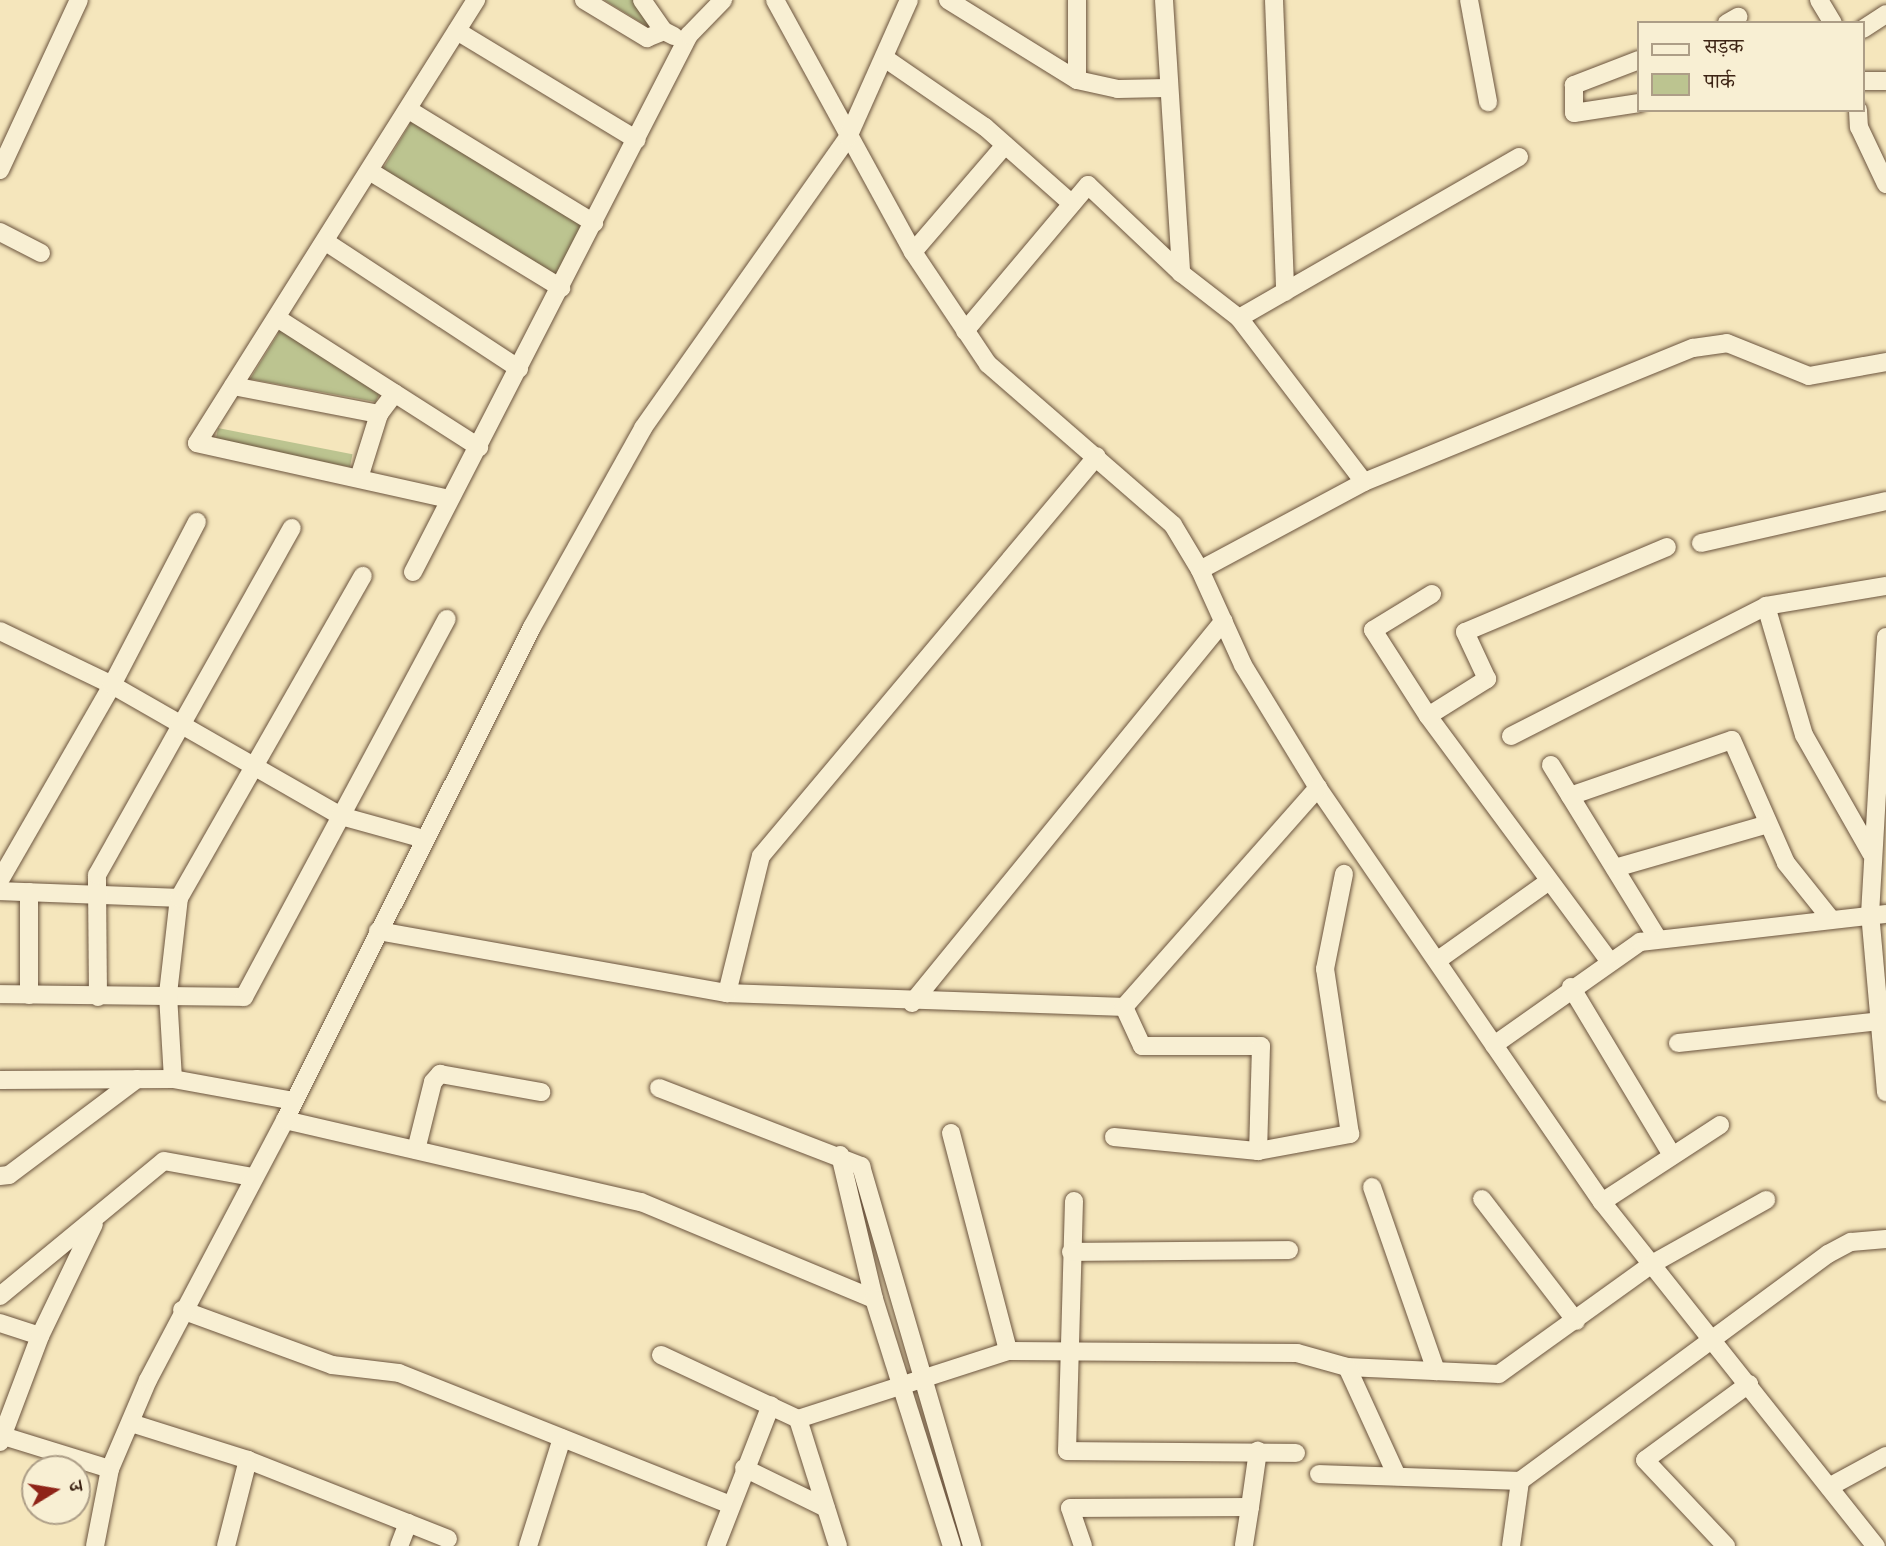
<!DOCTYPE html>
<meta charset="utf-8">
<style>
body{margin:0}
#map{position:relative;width:1886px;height:1546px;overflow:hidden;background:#f5e6bc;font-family:"IM FELL DW Pica","Noto Serif Devanagari",serif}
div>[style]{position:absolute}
.green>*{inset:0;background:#bcc490;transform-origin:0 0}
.roads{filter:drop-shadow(0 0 2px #6b543e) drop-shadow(0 0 2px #6b543e)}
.minor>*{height:18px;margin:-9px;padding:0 9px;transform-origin:9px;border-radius:9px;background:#f8efd3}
span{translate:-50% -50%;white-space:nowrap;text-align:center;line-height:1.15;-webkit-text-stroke:5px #f8efd3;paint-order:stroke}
.legend{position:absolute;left:1637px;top:21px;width:228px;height:91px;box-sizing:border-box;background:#f8efd3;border:2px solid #ad9e87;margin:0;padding:9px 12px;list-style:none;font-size:21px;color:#3d2414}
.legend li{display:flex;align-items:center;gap:14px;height:35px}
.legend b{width:35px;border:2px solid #ad9e87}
.north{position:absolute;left:21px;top:1455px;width:70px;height:70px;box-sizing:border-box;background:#f8efd3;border:2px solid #ad9e87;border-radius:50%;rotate:79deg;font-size:19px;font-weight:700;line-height:28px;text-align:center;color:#3d2414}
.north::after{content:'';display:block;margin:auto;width:24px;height:32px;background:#8f2418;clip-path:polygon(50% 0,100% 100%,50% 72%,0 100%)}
</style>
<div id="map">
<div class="green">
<div style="clip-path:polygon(604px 0,640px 0,657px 21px,650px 28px)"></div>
<div style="left:411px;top:122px;width:204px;height:56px;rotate:31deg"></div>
<div style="clip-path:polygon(281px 329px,379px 394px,376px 402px,250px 379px)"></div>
<div style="left:218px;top:428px;width:137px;height:13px;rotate:11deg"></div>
</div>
<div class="roads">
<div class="minor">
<div style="left:584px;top:0;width:74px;rotate:31.1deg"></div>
<div style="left:647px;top:38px;width:18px;rotate:-22deg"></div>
<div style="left:642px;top:0;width:38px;rotate:55deg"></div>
<div style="left:664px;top:31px;width:11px;rotate:27deg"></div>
<div style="left:775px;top:0;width:287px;rotate:61.3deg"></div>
<div style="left:913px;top:252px;width:135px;rotate:56.2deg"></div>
<div style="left:988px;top:364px;width:245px;rotate:41deg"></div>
<div style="left:1173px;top:525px;width:52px;rotate:59deg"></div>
<div style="left:1200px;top:570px;width:104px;rotate:65.6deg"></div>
<div style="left:1243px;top:665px;width:144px;rotate:58.6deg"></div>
<div style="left:1318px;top:788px;width:311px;rotate:55.6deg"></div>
<div style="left:1494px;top:1045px;width:191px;rotate:55.5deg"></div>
<div style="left:1602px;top:1202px;width:440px;rotate:51.5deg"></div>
<div style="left:948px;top:0;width:152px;rotate:31.8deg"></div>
<div style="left:1077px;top:80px;width:42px;rotate:12.4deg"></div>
<div style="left:1118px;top:89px;width:49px;rotate:-1.2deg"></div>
<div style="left:1164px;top:0;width:274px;rotate:86.4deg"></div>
<div style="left:1274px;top:0;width:292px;rotate:87.8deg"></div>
<div style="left:1469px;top:0;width:104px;rotate:79.4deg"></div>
<div style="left:1819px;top:0;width:27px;rotate:59deg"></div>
<div style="left:1727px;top:23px;width:13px;rotate:-29deg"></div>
<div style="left:1863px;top:29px;width:27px;rotate:-33deg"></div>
<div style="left:457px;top:31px;width:210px;rotate:31.2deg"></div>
<div style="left:886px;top:59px;width:120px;rotate:34.5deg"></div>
<div style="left:985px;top:127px;width:116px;rotate:41.5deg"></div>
<div style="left:1639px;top:60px;width:70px;rotate:159deg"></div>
<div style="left:1574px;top:85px;width:28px;rotate:90deg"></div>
<div style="left:1574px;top:113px;width:66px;rotate:-8.7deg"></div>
<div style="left:1077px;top:80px;width:80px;rotate:-90deg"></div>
<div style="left:1863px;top:81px;width:23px"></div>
<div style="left:409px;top:110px;width:217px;rotate:31.4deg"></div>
<div style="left:1858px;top:110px;width:17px;rotate:87deg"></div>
<div style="left:1859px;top:127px;width:63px;rotate:64.7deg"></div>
<div style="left:0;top:170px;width:187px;rotate:-65.1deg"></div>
<div style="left:371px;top:172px;width:223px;rotate:31.4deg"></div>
<div style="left:0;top:232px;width:46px;rotate:27.1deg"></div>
<div style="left:326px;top:242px;width:231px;rotate:33.3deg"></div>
<div style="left:913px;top:252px;width:141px;rotate:-49.3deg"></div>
<div style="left:277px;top:318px;width:240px;rotate:32.6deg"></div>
<div style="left:1239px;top:318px;width:323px;rotate:-29.9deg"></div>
<div style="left:965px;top:331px;width:191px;rotate:-49.9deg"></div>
<div style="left:1088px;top:185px;width:128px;rotate:43.4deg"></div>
<div style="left:1181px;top:273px;width:73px;rotate:37.8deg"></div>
<div style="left:1239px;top:318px;width:206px;rotate:52.7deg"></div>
<div style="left:233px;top:386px;width:149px;rotate:10.9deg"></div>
<div style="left:359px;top:478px;width:67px;rotate:-72.6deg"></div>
<div style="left:379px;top:414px;width:26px;rotate:-53deg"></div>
<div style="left:449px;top:499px;width:258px;rotate:-167.5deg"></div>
<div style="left:197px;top:443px;width:524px;rotate:-57.8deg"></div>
<div style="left:1701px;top:543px;width:190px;rotate:-12.8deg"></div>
<div style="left:1200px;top:570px;width:186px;rotate:-28.2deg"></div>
<div style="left:1364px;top:482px;width:355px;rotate:-22.2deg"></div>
<div style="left:1693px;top:348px;width:34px;rotate:-8deg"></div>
<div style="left:1727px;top:343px;width:88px;rotate:21.9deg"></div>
<div style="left:1809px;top:376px;width:78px;rotate:-10.3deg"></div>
<div style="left:413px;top:572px;width:604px;rotate:-62.8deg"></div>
<div style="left:689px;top:35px;width:49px;rotate:-45.8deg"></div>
<div style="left:1432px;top:594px;width:69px;rotate:148.6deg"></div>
<div style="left:1373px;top:630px;width:102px;rotate:57.4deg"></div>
<div style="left:1428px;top:716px;width:305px;rotate:53.5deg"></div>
<div style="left:1766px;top:606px;width:134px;rotate:73.6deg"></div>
<div style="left:1804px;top:735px;width:136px;rotate:60.4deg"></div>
<div style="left:0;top:631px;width:124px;rotate:25.7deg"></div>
<div style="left:112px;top:685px;width:264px;rotate:29.8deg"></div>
<div style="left:341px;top:816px;width:86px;rotate:15.5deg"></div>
<div style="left:1886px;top:637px;width:276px;rotate:93.3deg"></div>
<div style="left:1870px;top:913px;width:180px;rotate:84.9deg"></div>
<div style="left:1428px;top:716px;width:70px;rotate:-32.1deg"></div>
<div style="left:1487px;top:679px;width:52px;rotate:-115.1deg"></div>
<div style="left:1465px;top:632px;width:219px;rotate:-22.8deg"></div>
<div style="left:1511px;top:736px;width:286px;rotate:-27deg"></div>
<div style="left:1766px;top:606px;width:122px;rotate:-9.5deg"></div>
<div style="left:1551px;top:765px;width:204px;rotate:58.4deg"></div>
<div style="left:1570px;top:796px;width:171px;rotate:-19.1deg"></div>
<div style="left:1732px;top:740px;width:134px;rotate:66.3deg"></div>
<div style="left:1786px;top:863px;width:70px;rotate:51.3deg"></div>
<div style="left:1615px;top:868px;width:159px;rotate:-16deg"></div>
<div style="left:0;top:880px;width:225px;rotate:-60.1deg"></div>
<div style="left:112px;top:685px;width:184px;rotate:-62.5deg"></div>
<div style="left:0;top:891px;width:179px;rotate:2.2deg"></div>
<div style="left:29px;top:892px;width:103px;rotate:90deg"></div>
<div style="left:378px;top:931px;width:354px;rotate:10.1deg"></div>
<div style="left:727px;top:993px;width:397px;rotate:2deg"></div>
<div style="left:1124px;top:1007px;width:293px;rotate:-48.5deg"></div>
<div style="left:1438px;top:960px;width:136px;rotate:-35.4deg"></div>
<div style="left:1571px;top:987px;width:196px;rotate:59deg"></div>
<div style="left:727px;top:993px;width:141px;rotate:-76.1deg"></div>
<div style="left:761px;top:856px;width:522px;rotate:-49.97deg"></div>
<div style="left:0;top:994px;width:244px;rotate:0.7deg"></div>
<div style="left:244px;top:997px;width:429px;rotate:-61.8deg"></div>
<div style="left:98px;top:997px;width:122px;rotate:-90.5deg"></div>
<div style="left:97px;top:875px;width:398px;rotate:-60.7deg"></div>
<div style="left:912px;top:1003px;width:493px;rotate:-50.8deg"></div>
<div style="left:1124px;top:1007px;width:43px;rotate:65.2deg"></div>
<div style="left:1142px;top:1046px;width:119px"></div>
<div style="left:1261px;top:1046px;width:105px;rotate:91.6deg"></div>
<div style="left:1678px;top:1043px;width:203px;rotate:-6.2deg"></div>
<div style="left:1494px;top:1045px;width:179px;rotate:-35.2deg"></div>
<div style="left:1640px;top:942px;width:248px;rotate:-6.5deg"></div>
<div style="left:173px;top:1079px;width:85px;rotate:-93.4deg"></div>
<div style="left:168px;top:994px;width:97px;rotate:-83.5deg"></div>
<div style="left:179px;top:898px;width:371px;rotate:-60.3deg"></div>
<div style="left:0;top:1080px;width:173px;rotate:-0.3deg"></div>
<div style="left:173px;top:1079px;width:123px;rotate:10.3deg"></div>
<div style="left:659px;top:1088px;width:217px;rotate:21.1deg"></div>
<div style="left:861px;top:1166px;width:396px;rotate:73.7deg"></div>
<div style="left:285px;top:1120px;width:365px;rotate:13deg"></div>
<div style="left:641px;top:1202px;width:252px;rotate:22.6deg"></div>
<div style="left:951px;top:1133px;width:225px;rotate:75.3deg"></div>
<div style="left:1114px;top:1137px;width:145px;rotate:5.6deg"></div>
<div style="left:1258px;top:1151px;width:94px;rotate:-10.5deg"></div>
<div style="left:1350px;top:1134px;width:167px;rotate:-98.6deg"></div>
<div style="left:1325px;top:969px;width:97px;rotate:-78.7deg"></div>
<div style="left:416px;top:1150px;width:70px;rotate:-76deg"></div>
<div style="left:433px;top:1082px;width:11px;rotate:-49deg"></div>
<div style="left:440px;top:1074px;width:103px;rotate:10.1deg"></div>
<div style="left:840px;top:1155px;width:148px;rotate:76.7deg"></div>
<div style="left:874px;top:1299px;width:259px;rotate:72.5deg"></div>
<div style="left:0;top:1176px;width:9px;rotate:-6deg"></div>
<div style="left:9px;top:1175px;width:160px;rotate:-36.9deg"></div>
<div style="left:1372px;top:1187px;width:195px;rotate:70.8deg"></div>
<div style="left:1482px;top:1199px;width:154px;rotate:52.4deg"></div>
<div style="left:1074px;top:1201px;width:250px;rotate:91.6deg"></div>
<div style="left:1067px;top:1451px;width:229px;rotate:0.5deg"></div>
<div style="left:1602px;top:1202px;width:141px;rotate:-33.1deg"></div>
<div style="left:1071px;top:1252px;width:218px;rotate:-0.5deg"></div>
<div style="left:0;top:1296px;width:212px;rotate:-39.5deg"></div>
<div style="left:164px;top:1161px;width:90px;rotate:10.2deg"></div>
<div style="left:182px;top:1310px;width:160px;rotate:20.1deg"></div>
<div style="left:332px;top:1365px;width:67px;rotate:6.8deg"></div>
<div style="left:399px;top:1373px;width:357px;rotate:21.7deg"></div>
<div style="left:0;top:1323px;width:42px;rotate:18deg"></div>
<div style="left:661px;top:1355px;width:151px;rotate:25deg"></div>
<div style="left:798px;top:1419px;width:221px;rotate:-17.9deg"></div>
<div style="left:1008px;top:1351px;width:289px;rotate:0.4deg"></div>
<div style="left:1297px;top:1353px;width:52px;rotate:15.6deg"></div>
<div style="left:1347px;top:1367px;width:152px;rotate:2.6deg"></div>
<div style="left:1499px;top:1374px;width:188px;rotate:-35.7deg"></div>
<div style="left:1652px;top:1264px;width:131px;rotate:-29.3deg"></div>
<div style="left:1347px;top:1367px;width:120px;rotate:65.4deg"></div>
<div style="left:798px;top:1419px;width:133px;rotate:72.5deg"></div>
<div style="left:131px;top:1423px;width:123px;rotate:17.5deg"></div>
<div style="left:248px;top:1460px;width:172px;rotate:21.5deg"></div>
<div style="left:408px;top:1523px;width:25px;rotate:111deg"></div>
<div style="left:0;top:1435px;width:115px;rotate:17.2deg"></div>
<div style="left:0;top:1442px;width:113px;rotate:-69.3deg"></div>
<div style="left:40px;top:1336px;width:124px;rotate:-64.3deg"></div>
<div style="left:744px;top:1468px;width:91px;rotate:26deg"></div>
<div style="left:1319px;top:1474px;width:201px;rotate:2deg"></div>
<div style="left:1829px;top:1487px;width:65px;rotate:-28.5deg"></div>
<div style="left:1250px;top:1507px;width:57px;rotate:-81.9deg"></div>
<div style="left:408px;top:1523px;width:43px;rotate:21.8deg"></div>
<div style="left:95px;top:1546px;width:78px;rotate:-79deg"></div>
<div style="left:110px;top:1469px;width:97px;rotate:-66.9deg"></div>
<div style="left:148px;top:1380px;width:294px;rotate:-62.2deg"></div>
<div style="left:285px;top:1120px;width:551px;rotate:-63.39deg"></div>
<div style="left:532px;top:627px;width:228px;rotate:-60.8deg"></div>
<div style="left:643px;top:428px;width:356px;rotate:-54.8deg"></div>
<div style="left:848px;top:137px;width:150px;rotate:-66deg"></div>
<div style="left:226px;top:1546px;width:89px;rotate:-75.7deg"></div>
<div style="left:528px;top:1546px;width:113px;rotate:-72.5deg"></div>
<div style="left:716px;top:1546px;width:151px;rotate:-68.7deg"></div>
<div style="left:1083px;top:1546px;width:40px;rotate:-108.9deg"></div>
<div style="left:1070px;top:1508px;width:180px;rotate:-0.3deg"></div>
<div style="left:1250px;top:1507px;width:39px;rotate:99deg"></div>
<div style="left:1511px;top:1546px;width:66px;rotate:-82.1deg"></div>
<div style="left:1520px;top:1481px;width:383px;rotate:-36.4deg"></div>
<div style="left:1828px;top:1254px;width:26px;rotate:-28deg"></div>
<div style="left:1851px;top:1242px;width:35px;rotate:-5deg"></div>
<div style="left:1726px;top:1546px;width:118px;rotate:-133.3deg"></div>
<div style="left:1645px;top:1460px;width:129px;rotate:-36.2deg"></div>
</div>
</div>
<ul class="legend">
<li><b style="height:9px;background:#f8efd3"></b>सड़क</li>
<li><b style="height:19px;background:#bcc490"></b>पार्क</li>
</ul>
<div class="north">उ</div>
</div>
